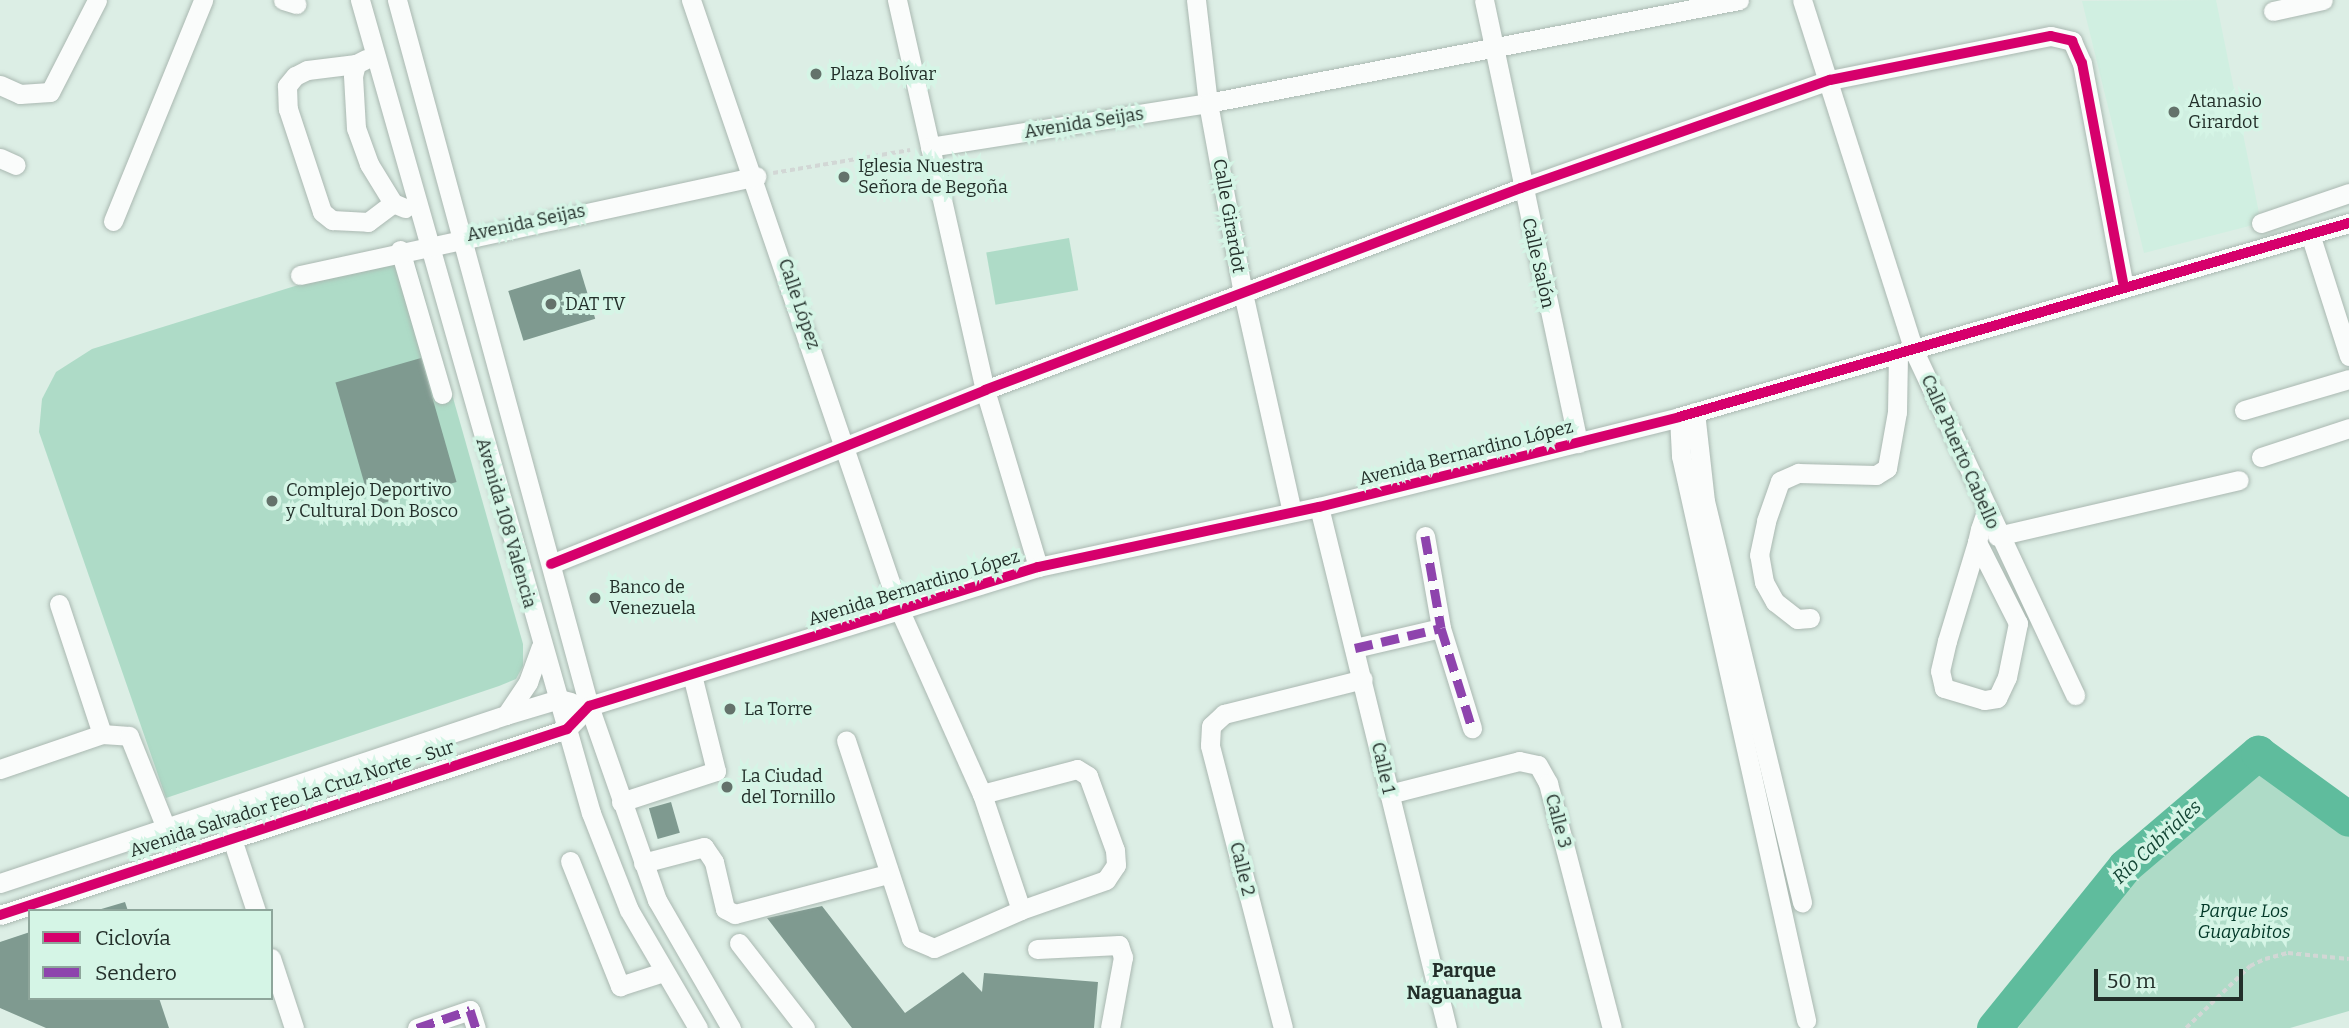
<!DOCTYPE html>
<meta charset="utf-8">
<style>
body{margin:0}
#map{position:relative;width:2349px;height:1028px;overflow:hidden;background:#dceee5;font-family:Bitter,serif}
div>[style]{position:absolute}
.built>*{inset:0;background:#d0efe1}
.green>*{inset:0;background:#aedbc7;transform-origin:0 0}
.river>*{height:35px;margin:-17.5px;padding:0 17.5px;transform-origin:17.5px;border-radius:17.5px;background:#5fbc9d}
.building>*{inset:0;background:#7f9a90;transform-origin:0 0}
.path>*{height:3.5px;margin-top:-1.75px;transform-origin:0;background:repeating-linear-gradient(90deg,#d2d7d5 0 5px,transparent 0 8.5px)}
.roads{filter:drop-shadow(0 0 2px #aab8b1) drop-shadow(0 0 2px #aab8b1)}
.minor>*{height:19px;margin:-9.5px;padding:0 9.5px;transform-origin:9.5px;border-radius:9.5px;background:#fafcfb}
.quiet>*{height:9px;margin-top:-4.5px;transform-origin:0;background:repeating-linear-gradient(90deg,#8e44ad 0 18px,transparent 0 27px)}
.cycleway>*{height:10px;margin:-5px;padding:0 5px;transform-origin:5px;border-radius:5px;background:#d6006c}
.dots>*{width:19px;height:19px;translate:-50% -50%;box-sizing:border-box;border:4px solid #d5f5e6;border-radius:50%}
span{translate:-50% -50%;white-space:nowrap;text-align:center;line-height:1.15;-webkit-text-stroke:7px #d5f5e6;paint-order:stroke}
.poi-label{font-size:18px;color:#232f2a}
.left{translate:0 -50%;text-align:left}
.street-label{font-size:18px;color:#232f2a}
.park-label{font-size:18px;color:#013727;font-style:italic}
.water-label{font-size:19px;color:#134534;font-style:italic}
.neighbourhood-label{font-size:19px;color:#232f2a;font-weight:700}
.legend{position:absolute;left:28px;top:909px;width:245px;height:91px;box-sizing:border-box;background:#d5f5e6;border:2px solid #8ea69b;margin:0;padding:9px 12px;list-style:none;font-size:21px;color:#232f2a}
.legend li{display:flex;align-items:center;gap:14px;height:35px}
.legend b{width:35px;border:2px solid #8ea69b}
.scale{position:absolute;left:2094px;top:969px;width:149px;height:32px;box-sizing:border-box;border:4px solid #232f2a;border-top:0;padding-left:9px;font-size:21px;line-height:24px;white-space:nowrap;color:#232f2a;-webkit-text-stroke:5px #d5f5e6;paint-order:stroke}
</style>
<div id="map">
<div class="built">
<div style="clip-path:polygon(2216px 0,2261px 223px,2144px 253px,2082px 1px)"></div>
</div>
<div class="green">
<div style="left:1069px;top:238px;width:53px;height:84px;rotate:80deg"></div>
<div style="clip-path:polygon(411px 250px,523px 644px,523px 666px,516px 679px,499px 686px,166px 798px,39px 432px,42px 399px,56px 372px,92px 349px)"></div>
<div style="clip-path:polygon(2265px 764px,2349px 834px,2349px 1011px,2290px 1028px,2018px 1028px,2116px 895px)"></div>
</div>
<div class="river">
<div style="left:1994px;top:1028px;width:208px;rotate:-51deg"></div>
<div style="left:2125px;top:866px;width:175px;rotate:-40.4deg"></div>
<div style="left:2258px;top:753px;width:112px;rotate:36deg"></div>
</div>
<div class="building">
<div style="left:580px;top:269px;width:52px;height:75px;rotate:73deg"></div>
<div style="left:421px;top:358px;width:129px;height:89px;rotate:74deg"></div>
<div style="left:671px;top:802px;width:32px;height:23px;rotate:74deg"></div>
<div style="clip-path:polygon(125px 902px,128px 911px,98px 911px,98px 910px)"></div>
<div style="clip-path:polygon(822px 906px,905px 1013px,963px 972px,982px 992px,984px 973px,1098px 982px,1094px 1028px,852px 1028px,767px 918px)"></div>
<div style="clip-path:polygon(30px 932px,30px 998px,159px 998px,169px 1028px,46px 1028px,0 1008px,0 942px)"></div>
</div>
<div class="path">
<div style="left:773px;top:173px;width:139px;rotate:-9.5deg"></div>
<div style="left:2186px;top:1028px;width:89px;rotate:-44.1deg"></div>
<div style="left:2250px;top:966px;width:17px;rotate:-25deg"></div>
<div style="left:2265px;top:959px;width:24px;rotate:-15deg"></div>
<div style="left:2288px;top:953px;width:61px;rotate:5.6deg"></div>
</div>
<div class="roads">
<div class="minor">
<div style="left:283px;top:0;width:14px;rotate:17deg"></div>
<div style="left:360px;top:0;width:845px;rotate:74.14deg"></div>
<div style="left:591px;top:813px;width:104px;rotate:68.6deg"></div>
<div style="left:629px;top:910px;width:137px;rotate:59.7deg"></div>
<div style="left:397px;top:0;width:732px;rotate:74.79deg"></div>
<div style="left:589px;top:706px;width:206px;rotate:70.7deg"></div>
<div style="left:657px;top:900px;width:148px;rotate:60deg"></div>
<div style="left:691px;top:0;width:646px;rotate:71.12deg"></div>
<div style="left:900px;top:611px;width:201px;rotate:65.9deg"></div>
<div style="left:982px;top:794px;width:122px;rotate:71.4deg"></div>
<div style="left:1021px;top:910px;width:95px;rotate:156.4deg"></div>
<div style="left:934px;top:948px;width:25px;rotate:-157deg"></div>
<div style="left:911px;top:938px;width:208px;rotate:-108.2deg"></div>
<div style="left:897px;top:0;width:400px;rotate:77.3deg"></div>
<div style="left:985px;top:390px;width:185px;rotate:73.3deg"></div>
<div style="left:1196px;top:0;width:104px;rotate:83.4deg"></div>
<div style="left:1208px;top:103px;width:193px;rotate:79.6deg"></div>
<div style="left:1243px;top:293px;width:224px;rotate:77.4deg"></div>
<div style="left:1484px;top:0;width:453px;rotate:78deg"></div>
<div style="left:1802px;top:0;width:368px;rotate:72.3deg"></div>
<div style="left:1914px;top:351px;width:380px;rotate:64.9deg"></div>
<div style="left:2273px;top:11px;width:51px;rotate:-12.4deg"></div>
<div style="left:366px;top:59px;width:11px;rotate:153deg"></div>
<div style="left:356px;top:64px;width:12px;rotate:104deg"></div>
<div style="left:353px;top:76px;width:52px;rotate:86.7deg"></div>
<div style="left:356px;top:128px;width:38px;rotate:70deg"></div>
<div style="left:369px;top:164px;width:46px;rotate:58.4deg"></div>
<div style="left:393px;top:203px;width:13px;rotate:23deg"></div>
<div style="left:356px;top:64px;width:49px;rotate:173deg"></div>
<div style="left:307px;top:70px;width:13px;rotate:153deg"></div>
<div style="left:295px;top:76px;width:13px;rotate:129deg"></div>
<div style="left:287px;top:86px;width:23px;rotate:88deg"></div>
<div style="left:288px;top:109px;width:108px;rotate:71.7deg"></div>
<div style="left:322px;top:212px;width:13px;rotate:39deg"></div>
<div style="left:332px;top:220px;width:36px;rotate:3deg"></div>
<div style="left:368px;top:222px;width:31px;rotate:-37deg"></div>
<div style="left:0;top:85px;width:22px;rotate:24deg"></div>
<div style="left:20px;top:94px;width:30px;rotate:-4deg"></div>
<div style="left:50px;top:92px;width:103px;rotate:-62.9deg"></div>
<div style="left:930px;top:147px;width:281px;rotate:-9deg"></div>
<div style="left:1208px;top:103px;width:541px;rotate:-10.98deg"></div>
<div style="left:0;top:158px;width:17px;rotate:24deg"></div>
<div style="left:113px;top:221px;width:239px;rotate:-67.8deg"></div>
<div style="left:2261px;top:223px;width:93px;rotate:-18.8deg"></div>
<div style="left:2310px;top:234px;width:128px;rotate:72.3deg"></div>
<div style="left:400px;top:250px;width:150px;rotate:73.7deg"></div>
<div style="left:300px;top:275px;width:467px;rotate:-12.2deg"></div>
<div style="left:2244px;top:410px;width:109px;rotate:-16.4deg"></div>
<div style="left:1695px;top:412px;width:90px;rotate:83.6deg"></div>
<div style="left:1705px;top:501px;width:413px;rotate:76.4deg"></div>
<div style="left:1679px;top:417px;width:39px;rotate:87deg"></div>
<div style="left:1681px;top:456px;width:578px;rotate:77.5deg"></div>
<div style="left:2261px;top:457px;width:93px;rotate:-18.2deg"></div>
<div style="left:1319px;top:507px;width:536px;rotate:76.2deg"></div>
<div style="left:1425px;top:536px;width:93px;rotate:80.1deg"></div>
<div style="left:1441px;top:628px;width:105px;rotate:72.8deg"></div>
<div style="left:1997px;top:536px;width:248px;rotate:-13deg"></div>
<div style="left:1977px;top:542px;width:91px;rotate:63.2deg"></div>
<div style="left:2018px;top:623px;width:55px;rotate:101.5deg"></div>
<div style="left:2007px;top:677px;width:23px;rotate:115deg"></div>
<div style="left:1997px;top:698px;width:13px;rotate:171deg"></div>
<div style="left:1984px;top:700px;width:42px;rotate:-163.3deg"></div>
<div style="left:1944px;top:688px;width:17px;rotate:-103deg"></div>
<div style="left:1940px;top:671px;width:31px;rotate:-77deg"></div>
<div style="left:1947px;top:641px;width:103px;rotate:-73.1deg"></div>
<div style="left:1977px;top:542px;width:13px;rotate:-77deg"></div>
<div style="left:1980px;top:529px;width:18px;rotate:-71deg"></div>
<div style="left:551px;top:564px;width:468px;rotate:-21.8deg"></div>
<div style="left:985px;top:390px;width:573px;rotate:-20.65deg"></div>
<div style="left:1521px;top:188px;width:327px;rotate:-19.3deg"></div>
<div style="left:1830px;top:80px;width:225px;rotate:-11.3deg"></div>
<div style="left:2051px;top:36px;width:22px;rotate:13deg"></div>
<div style="left:2072px;top:41px;width:24px;rotate:66deg"></div>
<div style="left:2082px;top:63px;width:228px;rotate:79.4deg"></div>
<div style="left:59px;top:604px;width:137px;rotate:71.7deg"></div>
<div style="left:1810px;top:618px;width:13px;rotate:176deg"></div>
<div style="left:1797px;top:619px;width:28px;rotate:-142deg"></div>
<div style="left:1775px;top:602px;width:23px;rotate:-119deg"></div>
<div style="left:1764px;top:582px;width:27px;rotate:-100deg"></div>
<div style="left:1759px;top:555px;width:35px;rotate:-78deg"></div>
<div style="left:1766px;top:521px;width:42px;rotate:-70.7deg"></div>
<div style="left:1780px;top:481px;width:20px;rotate:-24deg"></div>
<div style="left:1798px;top:473px;width:78px;rotate:1.5deg"></div>
<div style="left:1876px;top:475px;width:13px;rotate:-32deg"></div>
<div style="left:1887px;top:468px;width:57px;rotate:-79.9deg"></div>
<div style="left:1897px;top:412px;width:57px;rotate:-89deg"></div>
<div style="left:1355px;top:648px;width:88px;rotate:-13.1deg"></div>
<div style="left:506px;top:715px;width:40px;rotate:-56deg"></div>
<div style="left:528px;top:682px;width:37px;rotate:-70deg"></div>
<div style="left:0;top:769px;width:108px;rotate:-18.9deg"></div>
<div style="left:102px;top:734px;width:27px;rotate:4deg"></div>
<div style="left:129px;top:736px;width:99px;rotate:68.1deg"></div>
<div style="left:982px;top:794px;width:98px;rotate:-14.7deg"></div>
<div style="left:1077px;top:769px;width:13px;rotate:32deg"></div>
<div style="left:1088px;top:776px;width:79px;rotate:70deg"></div>
<div style="left:1115px;top:850px;width:15px;rotate:86deg"></div>
<div style="left:1116px;top:865px;width:18px;rotate:124deg"></div>
<div style="left:1106px;top:880px;width:90px;rotate:160.6deg"></div>
<div style="left:1389px;top:794px;width:134px;rotate:-14.2deg"></div>
<div style="left:1519px;top:761px;width:19px;rotate:12deg"></div>
<div style="left:1538px;top:765px;width:21px;rotate:61deg"></div>
<div style="left:1548px;top:783px;width:253px;rotate:75.4deg"></div>
<div style="left:621px;top:802px;width:100px;rotate:-18.1deg"></div>
<div style="left:716px;top:771px;width:99px;rotate:-104deg"></div>
<div style="left:231px;top:836px;width:79px;rotate:71.6deg"></div>
<div style="left:570px;top:861px;width:135px;rotate:68.2deg"></div>
<div style="left:620px;top:986px;width:45px;rotate:-18deg"></div>
<div style="left:643px;top:863px;width:63px;rotate:-14.7deg"></div>
<div style="left:704px;top:847px;width:18px;rotate:56deg"></div>
<div style="left:714px;top:862px;width:48px;rotate:76.8deg"></div>
<div style="left:725px;top:909px;width:11px;rotate:27deg"></div>
<div style="left:735px;top:914px;width:158px;rotate:-14.7deg"></div>
<div style="left:0;top:883px;width:533px;rotate:-18.37deg"></div>
<div style="left:506px;top:715px;width:55px;rotate:-16.8deg"></div>
<div style="left:559px;top:699px;width:12px;rotate:14deg"></div>
<div style="left:0;top:915px;width:597px;rotate:-18.16deg"></div>
<div style="left:567px;top:729px;width:32px;rotate:-46deg"></div>
<div style="left:589px;top:706px;width:470px;rotate:-17.2deg"></div>
<div style="left:1038px;top:567px;width:287px;rotate:-12.1deg"></div>
<div style="left:1319px;top:507px;width:371px;rotate:-14deg"></div>
<div style="left:1679px;top:417px;width:698px;rotate:-16.15deg"></div>
<div style="left:739px;top:943px;width:108px;rotate:52.2deg"></div>
<div style="left:1037px;top:949px;width:82px;rotate:-2.8deg"></div>
<div style="left:1119px;top:945px;width:13px;rotate:72deg"></div>
<div style="left:1123px;top:957px;width:72px;rotate:100.4deg"></div>
<div style="left:271px;top:958px;width:74px;rotate:71.8deg"></div>
<div style="left:417px;top:1028px;width:56px;rotate:-18.8deg"></div>
<div style="left:470px;top:1010px;width:19px;rotate:72deg"></div>
<div style="left:1283px;top:1028px;width:292px;rotate:-104.5deg"></div>
<div style="left:1210px;top:745px;width:19px;rotate:-87deg"></div>
<div style="left:1211px;top:726px;width:18px;rotate:-43deg"></div>
<div style="left:1224px;top:714px;width:143px;rotate:-14.1deg"></div>
</div>
</div>
<div class="quiet">
<div style="left:1425px;top:536px;width:93px;rotate:80.1deg"></div>
<div style="left:1441px;top:628px;width:105px;rotate:72.8deg"></div>
<div style="left:1355px;top:648px;width:88px;rotate:-13.1deg"></div>
<div style="left:417px;top:1028px;width:56px;rotate:-18.8deg"></div>
<div style="left:470px;top:1010px;width:19px;rotate:72deg"></div>
</div>
<div class="cycleway">
<div style="left:551px;top:564px;width:468px;rotate:-21.8deg"></div>
<div style="left:985px;top:390px;width:573px;rotate:-20.65deg"></div>
<div style="left:1521px;top:188px;width:327px;rotate:-19.3deg"></div>
<div style="left:1830px;top:80px;width:225px;rotate:-11.3deg"></div>
<div style="left:2051px;top:36px;width:22px;rotate:13deg"></div>
<div style="left:2072px;top:41px;width:24px;rotate:66deg"></div>
<div style="left:2082px;top:63px;width:228px;rotate:79.4deg"></div>
<div style="left:0;top:915px;width:597px;rotate:-18.16deg"></div>
<div style="left:567px;top:729px;width:32px;rotate:-46deg"></div>
<div style="left:589px;top:706px;width:470px;rotate:-17.2deg"></div>
<div style="left:1038px;top:567px;width:287px;rotate:-12.1deg"></div>
<div style="left:1319px;top:507px;width:371px;rotate:-14deg"></div>
<div style="left:1679px;top:417px;width:698px;rotate:-16.15deg"></div>
</div>
<div class="dots">
<div style="left:816px;top:74px;background:#64726b"></div>
<div style="left:2174px;top:112px;background:#64726b"></div>
<div style="left:844px;top:177px;background:#64726b"></div>
<div style="left:551px;top:304px;background:#64726b"></div>
<div style="left:272px;top:501px;background:#64726b"></div>
<div style="left:595px;top:598px;background:#64726b"></div>
<div style="left:730px;top:709px;background:#64726b"></div>
<div style="left:727px;top:787px;background:#64726b"></div>
</div>
<div class="poi-label">
<span class="left" style="left:830px;top:74px">Plaza Bolívar</span>
<span class="left" style="left:2188px;top:112px">Atanasio<br>Girardot</span>
<span class="left" style="left:858px;top:177px">Iglesia Nuestra<br>Señora de Begoña</span>
<span class="left" style="left:565px;top:304px">DAT TV</span>
<span class="left" style="left:286px;top:501px">Complejo Deportivo<br>y Cultural Don Bosco</span>
<span class="left" style="left:609px;top:598px">Banco de<br>Venezuela</span>
<span class="left" style="left:744px;top:709px">La Torre</span>
<span class="left" style="left:741px;top:787px">La Ciudad<br>del Tornillo</span>
</div>
<div class="street-label">
<span style="left:1084px;top:123px;rotate:-9deg">Avenida Seijas</span>
<span style="left:1229px;top:216px;rotate:80deg">Calle Girardot</span>
<span style="left:526px;top:223px;rotate:-12deg">Avenida Seijas</span>
<span style="left:1538px;top:263px;rotate:77deg">Calle Salón</span>
<span style="left:799px;top:304px;rotate:71deg">Calle López</span>
<span style="left:1960px;top:452px;rotate:66deg">Calle Puerto Cabello</span>
<span style="left:1466px;top:453px;rotate:-14deg">Avenida Bernardino López</span>
<span style="left:506px;top:523px;rotate:74deg">Avenida 108 Valencia</span>
<span style="left:914px;top:588px;rotate:-17deg">Avenida Bernardino López</span>
<span style="left:1383px;top:768px;rotate:77deg">Calle 1</span>
<span style="left:292px;top:799px;rotate:-18deg">Avenida Salvador Feo La Cruz Norte - Sur</span>
<span style="left:1558px;top:821px;rotate:75deg">Calle 3</span>
<span style="left:1242px;top:869px;rotate:76deg">Calle 2</span>
</div>
<div class="park-label">
<span style="left:2244px;top:922px">Parque Los<br>Guayabitos</span>
</div>
<div class="water-label">
<span style="left:2157px;top:842px;rotate:-43deg">Río Cabriales</span>
</div>
<div class="neighbourhood-label">
<span style="left:1464px;top:982px">Parque<br>Naguanagua</span>
</div>
<ul class="legend">
<li><b style="height:9px;background:#d6006c"></b>Ciclovía</li>
<li><b style="height:9px;background:#8e44ad"></b>Sendero</li>
</ul>
<div class="scale">50 m</div>
</div>
